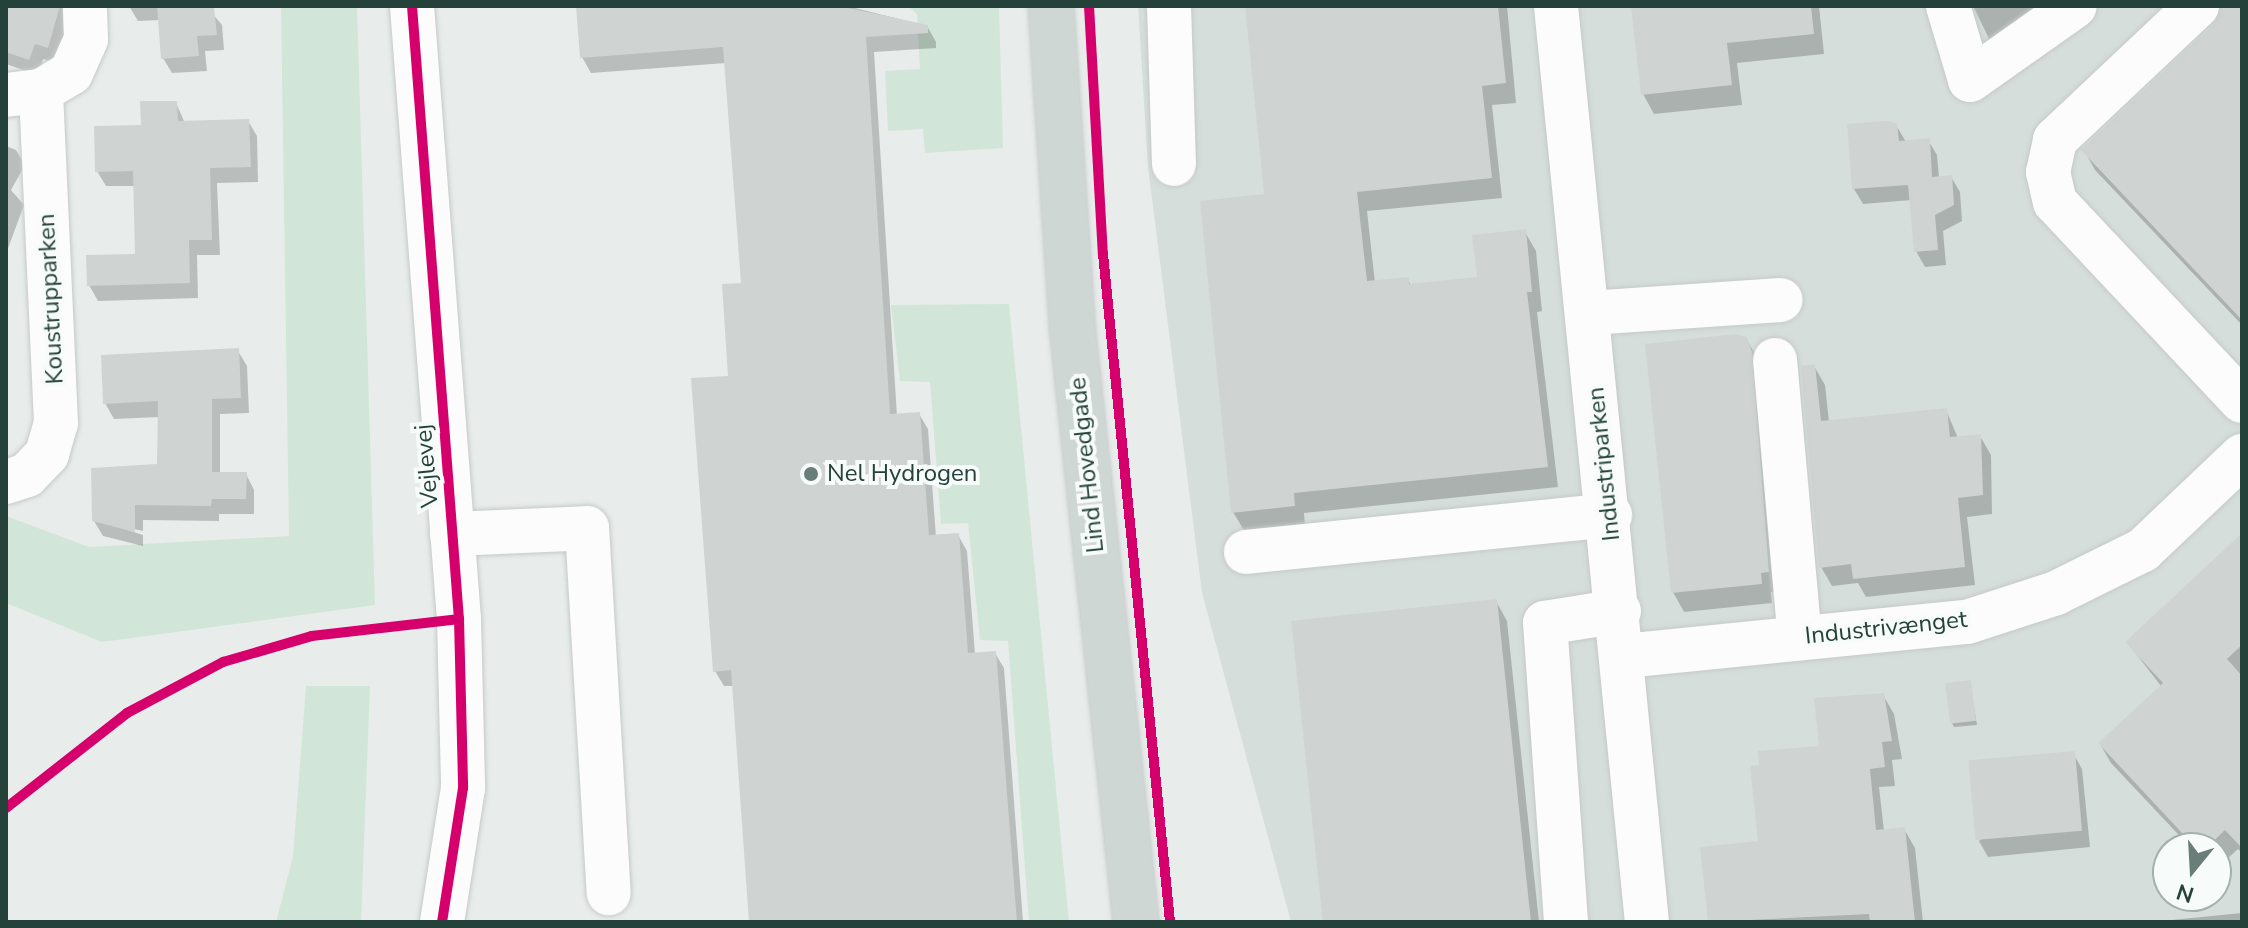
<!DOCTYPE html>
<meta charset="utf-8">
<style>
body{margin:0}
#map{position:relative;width:2248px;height:928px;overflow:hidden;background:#e8edeb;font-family:"Nunito Sans",sans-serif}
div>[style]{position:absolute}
.built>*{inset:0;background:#d6dedb}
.green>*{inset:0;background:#d1e6d8}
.shadow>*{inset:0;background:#0003}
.building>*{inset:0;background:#cfd4d2;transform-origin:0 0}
.roads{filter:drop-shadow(0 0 2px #c5cac8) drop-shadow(0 0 2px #c5cac8)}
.minor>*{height:44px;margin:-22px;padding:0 22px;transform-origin:22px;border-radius:22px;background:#fcfcfc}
.major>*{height:44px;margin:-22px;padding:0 22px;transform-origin:22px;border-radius:22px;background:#cfd7d5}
.cycleway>*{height:10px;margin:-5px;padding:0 5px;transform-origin:5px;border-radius:5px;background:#d6006c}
.dots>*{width:22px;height:22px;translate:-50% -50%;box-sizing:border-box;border:4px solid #f7fbf9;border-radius:50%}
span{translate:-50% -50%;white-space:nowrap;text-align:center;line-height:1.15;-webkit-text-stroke:8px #f7fbf9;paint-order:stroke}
.street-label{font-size:24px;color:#24423a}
.poi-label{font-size:24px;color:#24423a}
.left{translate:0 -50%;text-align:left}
.frame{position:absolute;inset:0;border:8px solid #24423a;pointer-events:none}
.north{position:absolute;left:2152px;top:832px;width:80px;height:80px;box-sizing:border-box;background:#f7fbf9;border:2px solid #a3b1ad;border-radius:50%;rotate:198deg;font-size:22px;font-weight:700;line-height:32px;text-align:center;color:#24423a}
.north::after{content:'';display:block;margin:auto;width:28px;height:36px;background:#697e78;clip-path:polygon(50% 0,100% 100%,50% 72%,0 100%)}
</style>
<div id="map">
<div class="built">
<div style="clip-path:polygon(evenodd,1138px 6px,2242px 6px,2242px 922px,1291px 922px,1202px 593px,1148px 167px,1138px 6px,2168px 848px,2216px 848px,2216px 896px,2168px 896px,2168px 848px)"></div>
</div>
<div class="green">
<div style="clip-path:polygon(281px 6px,357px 6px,375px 605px,102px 642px,6px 603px,6px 516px,89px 547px,289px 536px)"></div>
<div style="clip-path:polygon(908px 6px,999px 6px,1003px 148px,925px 153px,923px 129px,888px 131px,885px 71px,920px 69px,917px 14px)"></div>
<div style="clip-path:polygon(1009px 304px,1069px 922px,1029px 922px,1008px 641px,980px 640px,968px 523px,941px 524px,930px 382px,900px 381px,891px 305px)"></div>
<div style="clip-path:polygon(306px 686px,370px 686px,361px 922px,276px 922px,293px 856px)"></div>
</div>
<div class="shadow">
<div style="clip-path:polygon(6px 6px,62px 6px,69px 18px,56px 63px,43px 59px,38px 75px,6px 64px)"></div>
<div style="clip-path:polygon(129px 6px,206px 6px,222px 25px,224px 50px,205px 51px,207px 71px,172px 73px,163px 58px,160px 20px,138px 21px)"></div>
<div style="clip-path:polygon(578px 6px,847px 6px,927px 26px,936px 42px,936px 48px,874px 52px,897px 416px,919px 414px,928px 429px,936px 537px,958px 535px,967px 551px,975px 654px,995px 653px,1004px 668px,1023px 922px,751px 922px,734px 686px,724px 686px,715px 671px,743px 285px,726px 63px,591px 73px,582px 57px)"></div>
<div style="clip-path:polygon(1247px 6px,1507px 6px,1516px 103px,1492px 105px,1502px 198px,1367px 211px,1375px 283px,1408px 279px,1411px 286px,1479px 279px,1525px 232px,1536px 251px,1542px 311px,1537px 312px,1558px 487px,1304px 513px,1305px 526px,1245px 532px,1233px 512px,1266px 196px)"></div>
<div style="clip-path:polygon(1633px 6px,1819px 6px,1824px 54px,1737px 63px,1742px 105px,1654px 114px,1643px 94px)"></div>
<div style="clip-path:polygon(1973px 6px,2042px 6px,1994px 49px)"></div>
<div style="clip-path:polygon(2223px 6px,2242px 6px,2242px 325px,2095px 170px,2084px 150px,2216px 25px)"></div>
<div style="clip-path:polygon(176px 103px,185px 123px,248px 121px,257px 136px,258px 182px,217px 183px,220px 255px,197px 255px,198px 298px,98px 301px,89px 285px,137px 256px,135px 186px,106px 186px,97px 171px)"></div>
<div style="clip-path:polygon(1896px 125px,1906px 142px,1928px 140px,1937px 155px,1939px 178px,1951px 177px,1960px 192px,1962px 221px,1943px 231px,1946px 265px,1925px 267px,1916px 251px,1911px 200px,1863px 204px,1854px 189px)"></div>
<div style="clip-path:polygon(6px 146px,16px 150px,25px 165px,11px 190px,24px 205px,6px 254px)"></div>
<div style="clip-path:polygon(1746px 338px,1757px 358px,1779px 592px,1771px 592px,1772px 603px,1684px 612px,1673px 592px)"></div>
<div style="clip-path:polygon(238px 351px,247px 366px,249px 413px,220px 414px,220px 474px,246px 474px,254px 490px,254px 514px,219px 514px,219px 521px,143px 520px,143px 531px,100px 521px,143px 535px,143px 546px,103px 536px,94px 521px,159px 466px,160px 417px,114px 419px,105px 403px)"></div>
<div style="clip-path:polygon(1814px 366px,1825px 385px,1829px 422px,1946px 410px,1958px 438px,1980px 436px,1991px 455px,1992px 514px,1967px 517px,1975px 585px,1866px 597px,1858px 583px,1832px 586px,1821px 567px)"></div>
<div style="clip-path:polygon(2242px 535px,2242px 853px,2238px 849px,2216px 869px,2216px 848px,2191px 848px,2111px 763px,2100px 744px,2161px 686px,2127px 642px)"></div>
<div style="clip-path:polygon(1496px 601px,1507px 621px,1539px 922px,1322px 922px)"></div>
<div style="clip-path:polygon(1970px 683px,1977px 725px,1954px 727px,1952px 723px)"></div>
<div style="clip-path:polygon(1883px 695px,1894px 714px,1902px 759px,1892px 760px,1895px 786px,1879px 787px,1884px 831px,1904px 829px,1915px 848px,1923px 922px,1710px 922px,1703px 849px,1760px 843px,1821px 747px)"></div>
<div style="clip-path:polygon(2073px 753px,2082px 769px,2090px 847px,1988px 857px,1979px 841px)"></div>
<div style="clip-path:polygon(2242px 913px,2242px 922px,2151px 922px)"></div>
</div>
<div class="building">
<div style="clip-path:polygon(6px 6px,60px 6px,48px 48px,35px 44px,29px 60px,6px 52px)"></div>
<div style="clip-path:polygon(157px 6px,214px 6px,217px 35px,197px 36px,199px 56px,161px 59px)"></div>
<div style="clip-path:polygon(576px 6px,839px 6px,928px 25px,928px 33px,866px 37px,890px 414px,920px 412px,929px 535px,959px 533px,968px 653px,996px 651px,1017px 922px,749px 922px,731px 670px,713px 672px,691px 378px,728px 376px,722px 284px,741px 283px,723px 47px,580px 58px)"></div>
<div style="clip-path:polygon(1245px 6px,1498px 6px,1506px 83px,1482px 86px,1492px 178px,1357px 192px,1367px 281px,1409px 277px,1409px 284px,1477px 277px,1472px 235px,1526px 229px,1532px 292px,1527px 292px,1548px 467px,1294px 493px,1295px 506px,1231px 513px,1200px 201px,1264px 194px)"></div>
<div style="clip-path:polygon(1631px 6px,1811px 6px,1814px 34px,1727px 43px,1732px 85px,1641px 95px)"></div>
<div style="clip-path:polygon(2221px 6px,2242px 6px,2242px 320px,2081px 150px,2214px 24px)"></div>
<div style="clip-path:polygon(140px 101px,177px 101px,178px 121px,249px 119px,251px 167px,210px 168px,212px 240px,189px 240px,190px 283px,87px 286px,86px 255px,135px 254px,133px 171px,95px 172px,94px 126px,141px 125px)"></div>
<div style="clip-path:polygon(1885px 121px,1897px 123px,1899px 141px,1930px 138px,1932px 177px,1952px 175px,1954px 205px,1935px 215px,1938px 250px,1914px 252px,1908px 185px,1852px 189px,1847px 124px)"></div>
<div style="clip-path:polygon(1735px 334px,1747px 337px,1752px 352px,1769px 572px,1761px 573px,1762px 584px,1671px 593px,1645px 344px)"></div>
<div style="clip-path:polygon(239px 348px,241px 398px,212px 399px,212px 472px,247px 472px,246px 499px,212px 499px,211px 506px,135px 505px,135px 532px,92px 521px,91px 468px,157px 464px,158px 401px,103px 404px,101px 355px)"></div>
<div style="clip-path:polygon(1815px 364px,1821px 421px,1947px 408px,1950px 437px,1981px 434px,1983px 495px,1958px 498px,1965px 567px,1853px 579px,1851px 564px,1819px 568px,1801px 366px)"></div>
<div style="clip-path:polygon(2242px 533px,2242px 645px,2227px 659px,2242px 676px,2242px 848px,2225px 830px,2206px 848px,2196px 848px,2098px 743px,2163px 683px,2125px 642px)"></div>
<div style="left:1497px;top:599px;width:325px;height:207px;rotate:84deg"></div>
<div style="left:1971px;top:680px;width:41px;height:26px;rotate:83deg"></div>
<div style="clip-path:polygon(1884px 693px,1892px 741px,1882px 742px,1885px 767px,1870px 769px,1876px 830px,1905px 827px,1915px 922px,1870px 922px,1869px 914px,1708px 922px,1700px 847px,1758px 841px,1750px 766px,1759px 765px,1758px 751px,1819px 746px,1814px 698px)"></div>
<div style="left:2075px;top:751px;width:80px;height:107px;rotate:85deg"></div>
</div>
<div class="roads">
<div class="minor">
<div style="left:412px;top:6px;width:615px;rotate:85.62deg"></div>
<div style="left:459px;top:619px;width:169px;rotate:88.6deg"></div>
<div style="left:463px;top:788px;width:136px;rotate:98.9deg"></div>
<div style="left:1169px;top:6px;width:158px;rotate:88.2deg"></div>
<div style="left:1556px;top:6px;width:921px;rotate:84.33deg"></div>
<div style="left:1948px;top:6px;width:77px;rotate:73.4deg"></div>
<div style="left:1970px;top:80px;width:128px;rotate:-35.2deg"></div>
<div style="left:2197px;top:6px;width:195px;rotate:136.7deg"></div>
<div style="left:2055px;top:140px;width:33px;rotate:102deg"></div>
<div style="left:2048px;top:172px;width:31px;rotate:77deg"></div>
<div style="left:2055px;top:202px;width:273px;rotate:46.8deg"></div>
<div style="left:6px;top:95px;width:35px;rotate:-7deg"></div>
<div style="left:41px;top:91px;width:35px;rotate:-31deg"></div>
<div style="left:71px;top:73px;width:37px;rotate:-66deg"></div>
<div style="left:86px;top:39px;width:33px;rotate:-92deg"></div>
<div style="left:1589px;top:313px;width:192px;rotate:-3.9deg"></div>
<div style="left:1775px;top:360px;width:279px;rotate:84.9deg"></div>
<div style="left:6px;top:482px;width:22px;rotate:-18deg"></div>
<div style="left:27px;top:475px;width:29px;rotate:-46deg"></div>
<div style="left:47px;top:454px;width:32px;rotate:-74deg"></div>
<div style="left:56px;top:423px;width:332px;rotate:-92.6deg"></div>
<div style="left:452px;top:534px;width:135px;rotate:-2.5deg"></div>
<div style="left:587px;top:528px;width:366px;rotate:86.6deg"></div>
<div style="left:1246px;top:552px;width:366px;rotate:-5.8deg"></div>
<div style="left:1624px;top:656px;width:345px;rotate:-5.7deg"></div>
<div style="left:1967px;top:622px;width:94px;rotate:-18deg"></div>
<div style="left:2056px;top:593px;width:97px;rotate:-26.3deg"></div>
<div style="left:2143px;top:550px;width:137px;rotate:-43.5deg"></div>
<div style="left:1566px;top:922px;width:300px;rotate:-94deg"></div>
<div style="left:1545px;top:623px;width:75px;rotate:-9.2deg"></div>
</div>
<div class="major">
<div style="left:1051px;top:6px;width:329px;rotate:86.2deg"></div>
<div style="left:1073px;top:334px;width:591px;rotate:83.88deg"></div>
</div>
</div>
<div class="cycleway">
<div style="left:412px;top:6px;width:615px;rotate:85.62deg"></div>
<div style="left:459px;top:619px;width:169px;rotate:88.6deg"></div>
<div style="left:463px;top:788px;width:136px;rotate:98.9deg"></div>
<div style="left:1089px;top:6px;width:248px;rotate:86.8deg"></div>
<div style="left:1103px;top:254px;width:671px;rotate:84.27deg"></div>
<div style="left:6px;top:808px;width:154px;rotate:-38.1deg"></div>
<div style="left:127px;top:713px;width:109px;rotate:-28deg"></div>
<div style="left:223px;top:662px;width:93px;rotate:-16.3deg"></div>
<div style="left:312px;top:636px;width:148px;rotate:-6.6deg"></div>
</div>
<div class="dots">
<div style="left:811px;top:474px;background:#697e78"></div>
</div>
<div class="street-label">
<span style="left:51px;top:299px;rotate:-93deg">Koustrupparken</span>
<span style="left:1604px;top:464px;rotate:-96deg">Industriparken</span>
<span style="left:1087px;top:465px;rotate:-96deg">Lind Hovedgade</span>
<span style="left:427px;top:466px;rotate:-95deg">Vejlevej</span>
<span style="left:1886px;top:628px;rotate:-6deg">Industrivænget</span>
</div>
<div class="poi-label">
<span class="left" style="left:827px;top:474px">Nel Hydrogen</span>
</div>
<div class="frame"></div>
<div class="north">N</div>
</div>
